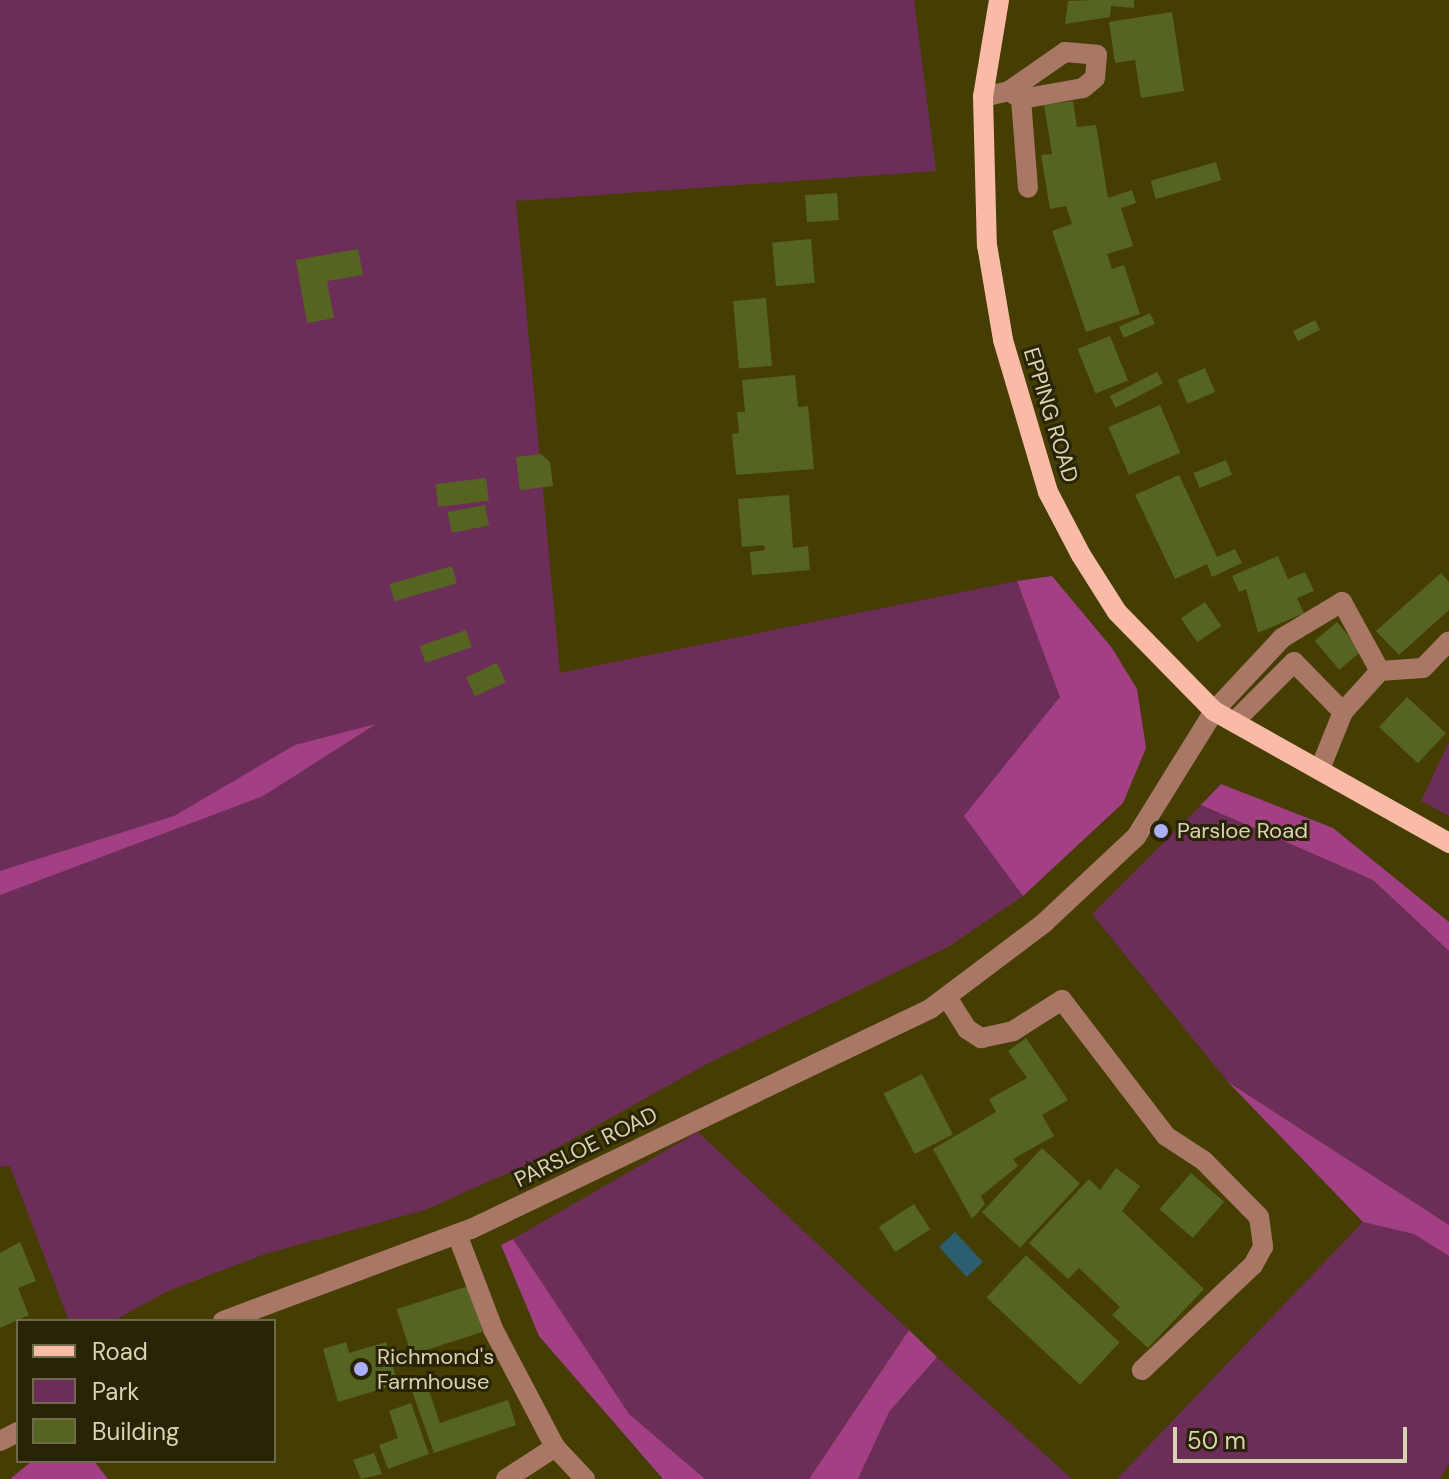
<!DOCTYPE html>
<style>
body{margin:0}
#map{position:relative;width:1449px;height:1479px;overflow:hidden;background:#453e00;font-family:"DM Sans",sans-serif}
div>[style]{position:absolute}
.green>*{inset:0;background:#6c2e59}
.forest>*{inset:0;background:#a34085}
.water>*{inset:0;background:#2b5f6f;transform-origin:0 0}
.building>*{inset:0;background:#556521;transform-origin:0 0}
.minor>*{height:20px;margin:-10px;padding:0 10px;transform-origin:10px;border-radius:10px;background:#a97765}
.major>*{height:20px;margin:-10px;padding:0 10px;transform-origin:10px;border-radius:10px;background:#f9bba5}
.dots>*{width:22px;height:22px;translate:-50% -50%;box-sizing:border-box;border:4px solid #292406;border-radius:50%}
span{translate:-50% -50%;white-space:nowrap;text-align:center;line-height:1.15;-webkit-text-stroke:6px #292406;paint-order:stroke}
.street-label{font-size:22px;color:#d8d3b0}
.poi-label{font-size:22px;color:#d8d3b0}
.left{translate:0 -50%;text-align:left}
.legend{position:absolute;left:16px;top:1319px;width:260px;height:144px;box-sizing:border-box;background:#292406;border:2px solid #6f6a4a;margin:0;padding:10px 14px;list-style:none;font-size:24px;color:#d8d3b0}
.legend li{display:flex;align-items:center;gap:16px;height:40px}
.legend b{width:40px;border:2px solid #6f6a4a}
.scale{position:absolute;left:1173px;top:1427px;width:234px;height:36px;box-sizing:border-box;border:4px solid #d8d3b0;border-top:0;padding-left:10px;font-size:24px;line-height:28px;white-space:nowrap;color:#d8d3b0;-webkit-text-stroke:6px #292406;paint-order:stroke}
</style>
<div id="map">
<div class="green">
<div style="clip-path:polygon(0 0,914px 0,936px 171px,516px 201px,560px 673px,1017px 581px,1061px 697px,965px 816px,1023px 896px,948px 947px,705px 1065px,528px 1164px,425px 1210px,265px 1254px,168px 1291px,113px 1321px,69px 1321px,10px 1166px,0 1167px)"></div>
<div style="clip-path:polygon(1449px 742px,1449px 816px,1421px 801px)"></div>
<div style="clip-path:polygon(1201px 805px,1373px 880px,1449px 951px,1449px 1225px,1228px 1082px,1092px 914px)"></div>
<div style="clip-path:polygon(698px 1132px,909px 1330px,809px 1479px,705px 1479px,629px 1414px,513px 1239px)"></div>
<div style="clip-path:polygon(1363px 1222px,1415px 1234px,1449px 1256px,1449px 1464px,1440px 1479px,1117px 1479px)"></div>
<div style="clip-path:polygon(937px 1357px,1072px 1479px,858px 1479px,889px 1412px)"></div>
</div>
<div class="forest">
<div style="clip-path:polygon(1052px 576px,1112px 648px,1137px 689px,1146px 748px,1123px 803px,1023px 896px,964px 816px,1060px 697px,1017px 581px)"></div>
<div style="clip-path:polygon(376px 724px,263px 796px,0 895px,0 871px,174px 816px,295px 745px)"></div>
<div style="clip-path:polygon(1221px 784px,1333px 828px,1449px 922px,1449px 951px,1373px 880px,1201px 805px)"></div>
<div style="clip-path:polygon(1228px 1082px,1449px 1225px,1449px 1256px,1414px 1234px,1363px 1222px)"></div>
<div style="clip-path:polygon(513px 1239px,629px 1414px,705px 1479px,663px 1479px,539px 1336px,501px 1245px)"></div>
<div style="clip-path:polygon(909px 1330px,937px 1357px,889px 1412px,858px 1479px,809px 1479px)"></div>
<div style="clip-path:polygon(32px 1461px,94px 1461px,108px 1479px,10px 1479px)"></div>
</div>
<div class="water">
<div style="left:955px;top:1232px;width:41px;height:22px;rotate:47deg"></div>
</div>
<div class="building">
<div style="clip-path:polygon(1095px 0,1134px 0,1134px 8px,1111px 6px,1110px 17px,1065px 24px,1068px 1px)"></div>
<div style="clip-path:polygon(1172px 12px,1184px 91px,1141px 98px,1135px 60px,1115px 63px,1109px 22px)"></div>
<div style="clip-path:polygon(1073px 101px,1077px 127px,1096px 125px,1108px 198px,1132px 190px,1136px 203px,1121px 208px,1133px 246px,1107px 254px,1112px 269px,1124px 265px,1140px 314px,1086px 332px,1052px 231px,1072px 224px,1066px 206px,1050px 209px,1041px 155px,1052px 154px,1044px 105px)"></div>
<div style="left:1216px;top:162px;width:19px;height:68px;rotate:74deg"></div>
<div style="left:837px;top:193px;width:27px;height:32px;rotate:86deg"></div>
<div style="left:811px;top:239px;width:44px;height:39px;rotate:85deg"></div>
<div style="clip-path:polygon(358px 249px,363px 275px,327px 281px,334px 318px,307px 323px,296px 260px)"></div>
<div style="left:766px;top:298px;width:68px;height:33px;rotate:85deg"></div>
<div style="left:1150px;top:313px;width:12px;height:34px;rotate:66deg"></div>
<div style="left:1315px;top:320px;width:11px;height:25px;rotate:63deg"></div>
<div style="left:1110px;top:336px;width:48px;height:35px;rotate:68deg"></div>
<div style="left:1205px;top:368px;width:26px;height:30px;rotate:67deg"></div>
<div style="left:1157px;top:372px;width:13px;height:53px;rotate:63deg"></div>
<div style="clip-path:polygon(795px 375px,798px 407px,808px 406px,814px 469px,736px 475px,732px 434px,739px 433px,737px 412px,745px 412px,742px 380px)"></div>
<div style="left:1160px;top:405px;width:52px;height:56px;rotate:67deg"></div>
<div style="clip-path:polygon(541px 454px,550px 462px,553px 486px,520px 490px,516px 457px)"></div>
<div style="left:1226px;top:460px;width:16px;height:35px;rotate:68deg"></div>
<div style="clip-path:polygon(1179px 475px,1217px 557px,1235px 549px,1242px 563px,1212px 577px,1207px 564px,1175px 579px,1135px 495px)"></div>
<div style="left:486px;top:478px;width:23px;height:51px;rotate:83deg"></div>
<div style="clip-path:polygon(789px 495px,793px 548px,808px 546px,810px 570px,752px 575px,750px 552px,765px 550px,764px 545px,742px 547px,738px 499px)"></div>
<div style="left:485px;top:505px;width:21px;height:38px;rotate:79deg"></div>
<div style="clip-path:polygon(1278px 556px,1288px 579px,1305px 572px,1314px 591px,1297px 598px,1304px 613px,1258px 633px,1246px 589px,1239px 592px,1232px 576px)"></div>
<div style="left:452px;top:566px;width:18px;height:65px;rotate:74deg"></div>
<div style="clip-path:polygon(1441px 573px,1449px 582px,1449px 610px,1399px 655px,1376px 631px)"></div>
<div style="left:1205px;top:602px;width:29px;height:29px;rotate:56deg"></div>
<div style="left:1337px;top:622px;width:38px;height:29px;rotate:50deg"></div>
<div style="left:466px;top:630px;width:18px;height:49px;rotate:71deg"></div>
<div style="left:497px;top:663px;width:21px;height:34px;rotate:65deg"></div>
<div style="left:1407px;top:697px;width:53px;height:41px;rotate:43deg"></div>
<div style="clip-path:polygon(1026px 1038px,1068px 1100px,1042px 1115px,1054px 1136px,1013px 1159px,1018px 1166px,981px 1196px,985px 1204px,972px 1219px,933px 1149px,996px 1112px,989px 1099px,1027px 1078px,1008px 1051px)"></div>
<div style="left:922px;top:1074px;width:68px;height:43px;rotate:63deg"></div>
<div style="left:1042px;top:1148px;width:52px;height:88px;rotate:43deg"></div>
<div style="clip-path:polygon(1116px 1168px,1140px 1186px,1122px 1211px,1204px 1289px,1148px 1348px,1112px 1315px,1120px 1307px,1079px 1268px,1068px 1279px,1029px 1243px,1089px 1179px,1100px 1190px)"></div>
<div style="left:1191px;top:1173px;width:44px;height:48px;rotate:41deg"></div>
<div style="left:914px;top:1204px;width:30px;height:42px;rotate:57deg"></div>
<div style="clip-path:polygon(20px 1242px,36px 1281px,18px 1288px,29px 1315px,0 1328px,0 1253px)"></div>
<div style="left:1026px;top:1255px;width:128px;height:58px;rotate:43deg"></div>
<div style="left:468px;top:1286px;width:48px;height:75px;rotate:72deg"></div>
<div style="clip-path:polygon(346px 1342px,349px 1353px,386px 1342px,398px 1384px,338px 1402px,323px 1349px)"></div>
<div style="clip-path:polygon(427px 1385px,440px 1423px,508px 1400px,516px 1425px,434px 1453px,412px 1391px)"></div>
<div style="clip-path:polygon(411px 1403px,429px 1454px,388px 1469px,379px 1445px,398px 1438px,389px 1411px)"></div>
<div style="clip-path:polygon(374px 1453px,382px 1474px,361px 1479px,353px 1460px)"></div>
</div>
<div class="minor">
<div style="left:983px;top:97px;width:27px;rotate:-13deg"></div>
<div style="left:1009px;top:91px;width:68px;rotate:-34.9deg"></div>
<div style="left:1065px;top:52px;width:32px;rotate:5deg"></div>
<div style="left:1097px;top:55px;width:23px;rotate:95deg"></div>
<div style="left:1095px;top:78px;width:16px;rotate:140deg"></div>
<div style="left:1083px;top:88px;width:63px;rotate:169.9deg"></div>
<div style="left:1021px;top:99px;width:14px;rotate:-146deg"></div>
<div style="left:1021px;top:99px;width:89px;rotate:85.5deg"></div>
<div style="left:1380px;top:671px;width:43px;rotate:-4deg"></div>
<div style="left:1423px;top:668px;width:37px;rotate:-46deg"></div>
<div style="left:1234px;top:722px;width:85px;rotate:-45deg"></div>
<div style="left:1294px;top:662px;width:70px;rotate:45.6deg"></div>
<div style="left:947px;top:997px;width:38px;rotate:58deg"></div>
<div style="left:967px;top:1029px;width:17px;rotate:33deg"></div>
<div style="left:981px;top:1038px;width:33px;rotate:-12deg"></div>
<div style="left:1013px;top:1031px;width:58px;rotate:-32.3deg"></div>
<div style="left:1062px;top:1000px;width:171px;rotate:52.6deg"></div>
<div style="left:1166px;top:1136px;width:45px;rotate:33.3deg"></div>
<div style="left:1204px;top:1161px;width:78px;rotate:45.5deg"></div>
<div style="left:1259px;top:1217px;width:30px;rotate:82deg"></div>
<div style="left:1263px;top:1247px;width:21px;rotate:119deg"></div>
<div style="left:1253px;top:1265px;width:153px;rotate:136.6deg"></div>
<div style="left:457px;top:1234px;width:102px;rotate:69.2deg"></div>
<div style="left:493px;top:1329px;width:133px;rotate:62.3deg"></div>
<div style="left:555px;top:1447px;width:44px;rotate:46.8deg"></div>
<div style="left:223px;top:1321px;width:265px;rotate:-20.4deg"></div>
<div style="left:471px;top:1229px;width:509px;rotate:-25.61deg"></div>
<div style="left:930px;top:1009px;width:143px;rotate:-37deg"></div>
<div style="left:1044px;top:923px;width:126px;rotate:-43.1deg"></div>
<div style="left:1136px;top:837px;width:148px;rotate:-58.2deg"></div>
<div style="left:1214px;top:711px;width:100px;rotate:-47deg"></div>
<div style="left:1282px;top:638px;width:70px;rotate:-31deg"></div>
<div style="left:1342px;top:602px;width:79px;rotate:61.2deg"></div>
<div style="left:1380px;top:671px;width:55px;rotate:132.1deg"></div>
<div style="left:1343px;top:712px;width:61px;rotate:112deg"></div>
<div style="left:0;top:1441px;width:20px;rotate:-27deg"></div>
<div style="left:506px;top:1479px;width:59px;rotate:-33.1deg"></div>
</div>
<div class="major">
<div style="left:999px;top:0;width:98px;rotate:99.4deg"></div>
<div style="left:983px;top:97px;width:148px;rotate:88.5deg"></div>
<div style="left:987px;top:245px;width:96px;rotate:80.4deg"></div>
<div style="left:1003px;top:340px;width:159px;rotate:73.5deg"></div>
<div style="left:1048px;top:492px;width:71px;rotate:62.4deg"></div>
<div style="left:1081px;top:555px;width:67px;rotate:57.7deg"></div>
<div style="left:1117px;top:612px;width:139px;rotate:45.6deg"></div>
<div style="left:1214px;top:711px;width:270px;rotate:29.3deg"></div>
</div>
<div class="dots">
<div style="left:1161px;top:831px;background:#abaffb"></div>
<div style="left:361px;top:1369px;background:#abaffb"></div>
</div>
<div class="street-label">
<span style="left:1051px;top:415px;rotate:73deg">EPPING ROAD</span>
<span style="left:586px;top:1147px;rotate:-26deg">PARSLOE ROAD</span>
</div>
<div class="poi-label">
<span class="left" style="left:1177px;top:831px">Parsloe Road</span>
<span class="left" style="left:377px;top:1369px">Richmond's<br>Farmhouse</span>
</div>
<ul class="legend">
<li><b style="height:10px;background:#f9bba5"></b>Road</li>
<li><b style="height:22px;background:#6c2e59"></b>Park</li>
<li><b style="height:22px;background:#556521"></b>Building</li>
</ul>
<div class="scale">50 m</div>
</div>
